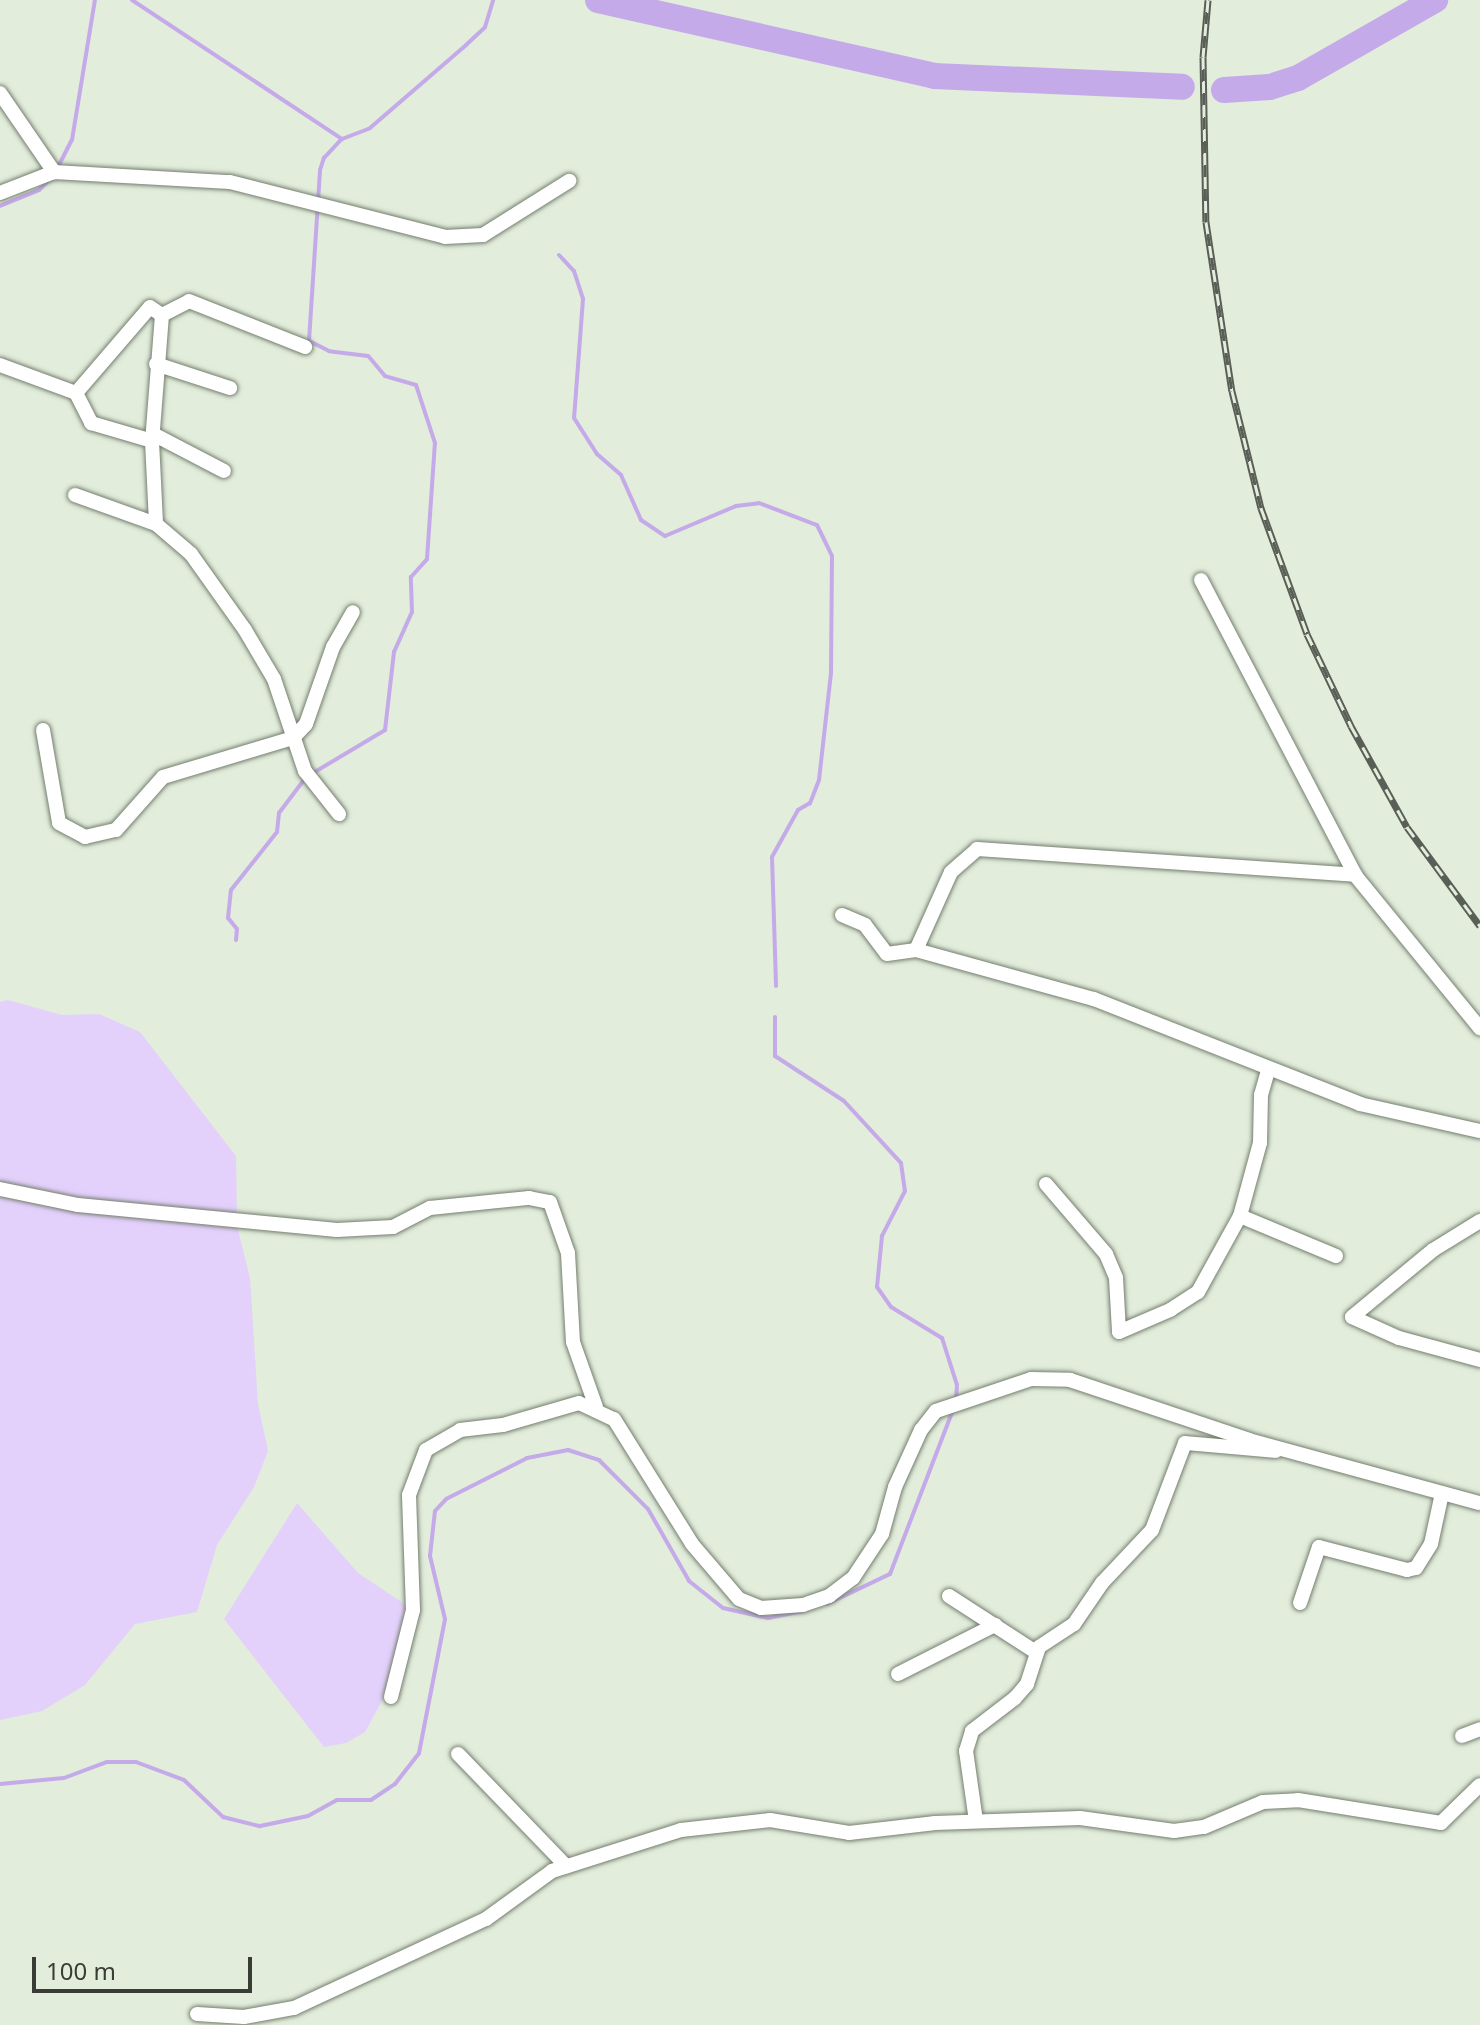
<!DOCTYPE html>
<style>
body{margin:0}
#map{position:relative;width:1480px;height:2025px;overflow:hidden;background:#e2eddb;font-family:"Noto Sans",sans-serif}
div>[style]{position:absolute}
.green>*{inset:0;background:#e3d1fc}
.stream>*{height:4px;margin:-2px;padding:0 2px;transform-origin:2px;border-radius:2px;background:#c4aae8}
.river>*{height:26px;margin:-13px;padding:0 13px;transform-origin:13px;border-radius:13px;background:#c4aae8}
.roads{filter:drop-shadow(0 0 2px #757e6f) drop-shadow(0 0 2px #757e6f)}
.minor>*{height:14px;margin:-7px;padding:0 7px;transform-origin:7px;border-radius:7px;background:#fff}
.rail>*{height:7px;margin-top:-3.5px;transform-origin:0;background:repeating-linear-gradient(90deg,#e2eddb 0 12px,#595f56 0 24px);box-sizing:border-box;border-block:2px solid #595f56}
span{translate:-50% -50%;white-space:nowrap;text-align:center;line-height:1.15;-webkit-text-stroke:8px #e2eddb;paint-order:stroke}
.scale{position:absolute;left:32px;top:1957px;width:220px;height:36px;box-sizing:border-box;border:4px solid #393d36;border-top:0;padding-left:10px;font-size:24px;line-height:28px;white-space:nowrap;color:#393d36;-webkit-text-stroke:6px #e2eddb;paint-order:stroke}
</style>
<div id="map">
<div class="green">
<div style="clip-path:polygon(8px 1000px,62px 1015px,99px 1014px,140px 1032px,236px 1156px,237px 1217px,74px 1201px,0 1185px,0 1002px)"></div>
<div style="clip-path:polygon(0 1194px,237px 1226px,250px 1278px,258px 1404px,268px 1451px,254px 1487px,217px 1545px,197px 1612px,135px 1624px,85px 1685px,42px 1711px,0 1720px)"></div>
<div style="clip-path:polygon(297px 1503px,358px 1573px,406px 1605px,407px 1634px,388px 1690px,365px 1732px,346px 1743px,324px 1747px,224px 1619px)"></div>
</div>
<div class="stream">
<div style="left:132px;top:0;width:252px;rotate:33.5deg"></div>
<div style="left:342px;top:139px;width:30px;rotate:-21deg"></div>
<div style="left:370px;top:128px;width:127px;rotate:-40.8deg"></div>
<div style="left:466px;top:45px;width:26px;rotate:-43deg"></div>
<div style="left:485px;top:27px;width:28px;rotate:-73deg"></div>
<div style="left:58px;top:167px;width:30px;rotate:-63deg"></div>
<div style="left:72px;top:140px;width:142px;rotate:-80.7deg"></div>
<div style="left:0;top:206px;width:42px;rotate:-22.3deg"></div>
<div style="left:39px;top:190px;width:17px;rotate:-45deg"></div>
<div style="left:559px;top:255px;width:22px;rotate:47deg"></div>
<div style="left:574px;top:271px;width:29px;rotate:72deg"></div>
<div style="left:583px;top:299px;width:119px;rotate:94.3deg"></div>
<div style="left:574px;top:418px;width:43px;rotate:57.4deg"></div>
<div style="left:597px;top:454px;width:32px;rotate:41deg"></div>
<div style="left:621px;top:475px;width:49px;rotate:66deg"></div>
<div style="left:641px;top:520px;width:29px;rotate:34deg"></div>
<div style="left:665px;top:536px;width:77px;rotate:-22.9deg"></div>
<div style="left:736px;top:506px;width:23px;rotate:-7deg"></div>
<div style="left:759px;top:503px;width:62px;rotate:20.8deg"></div>
<div style="left:817px;top:525px;width:34px;rotate:64deg"></div>
<div style="left:832px;top:556px;width:117px;rotate:90.5deg"></div>
<div style="left:831px;top:673px;width:108px;rotate:96.4deg"></div>
<div style="left:819px;top:780px;width:25px;rotate:111deg"></div>
<div style="left:810px;top:803px;width:14px;rotate:150deg"></div>
<div style="left:798px;top:810px;width:54px;rotate:119deg"></div>
<div style="left:772px;top:857px;width:129px;rotate:88.2deg"></div>
<div style="left:313px;top:773px;width:84px;rotate:-30.8deg"></div>
<div style="left:385px;top:730px;width:79px;rotate:-83.4deg"></div>
<div style="left:394px;top:652px;width:44px;rotate:-65.8deg"></div>
<div style="left:412px;top:612px;width:35px;rotate:-92deg"></div>
<div style="left:411px;top:577px;width:24px;rotate:-48deg"></div>
<div style="left:427px;top:559px;width:116px;rotate:-86.1deg"></div>
<div style="left:435px;top:443px;width:61px;rotate:-108.1deg"></div>
<div style="left:416px;top:385px;width:32px;rotate:-164deg"></div>
<div style="left:385px;top:376px;width:26px;rotate:-130deg"></div>
<div style="left:368px;top:356px;width:39px;rotate:-173deg"></div>
<div style="left:329px;top:351px;width:22px;rotate:-153deg"></div>
<div style="left:309px;top:341px;width:171px;rotate:-86.3deg"></div>
<div style="left:320px;top:170px;width:13px;rotate:-72deg"></div>
<div style="left:324px;top:158px;width:26px;rotate:-47deg"></div>
<div style="left:236px;top:940px;width:11px;rotate:-85deg"></div>
<div style="left:237px;top:929px;width:14px;rotate:-129deg"></div>
<div style="left:228px;top:918px;width:28px;rotate:-84deg"></div>
<div style="left:231px;top:890px;width:74px;rotate:-51.6deg"></div>
<div style="left:277px;top:832px;width:19px;rotate:-84deg"></div>
<div style="left:279px;top:813px;width:40px;rotate:-53deg"></div>
<div style="left:775px;top:1017px;width:39px;rotate:90deg"></div>
<div style="left:775px;top:1056px;width:82px;rotate:33.1deg"></div>
<div style="left:844px;top:1101px;width:84px;rotate:47.4deg"></div>
<div style="left:901px;top:1163px;width:28px;rotate:82deg"></div>
<div style="left:905px;top:1191px;width:51px;rotate:117.1deg"></div>
<div style="left:882px;top:1236px;width:51px;rotate:95.6deg"></div>
<div style="left:877px;top:1287px;width:24px;rotate:55deg"></div>
<div style="left:891px;top:1307px;width:60px;rotate:31.3deg"></div>
<div style="left:942px;top:1338px;width:49px;rotate:72.3deg"></div>
<div style="left:957px;top:1385px;width:15px;rotate:94deg"></div>
<div style="left:827px;top:1604px;width:70px;rotate:-25.5deg"></div>
<div style="left:890px;top:1574px;width:176px;rotate:-69deg"></div>
<div style="left:0;top:1784px;width:64px;rotate:-5.4deg"></div>
<div style="left:64px;top:1778px;width:46px;rotate:-20.4deg"></div>
<div style="left:107px;top:1762px;width:29px"></div>
<div style="left:136px;top:1762px;width:51px;rotate:20.6deg"></div>
<div style="left:184px;top:1780px;width:54px;rotate:43.5deg"></div>
<div style="left:223px;top:1817px;width:38px;rotate:14deg"></div>
<div style="left:260px;top:1826px;width:49px;rotate:-11.8deg"></div>
<div style="left:308px;top:1816px;width:33px;rotate:-29deg"></div>
<div style="left:337px;top:1800px;width:34px"></div>
<div style="left:371px;top:1800px;width:29px;rotate:-34deg"></div>
<div style="left:395px;top:1784px;width:39px;rotate:-52deg"></div>
<div style="left:419px;top:1753px;width:136px;rotate:-79deg"></div>
<div style="left:445px;top:1619px;width:65px;rotate:-103.4deg"></div>
<div style="left:430px;top:1556px;width:45px;rotate:-83.7deg"></div>
<div style="left:435px;top:1511px;width:16px;rotate:-47deg"></div>
<div style="left:446px;top:1499px;width:91px;rotate:-26.8deg"></div>
<div style="left:527px;top:1458px;width:42px;rotate:-11deg"></div>
<div style="left:568px;top:1450px;width:33px;rotate:18deg"></div>
<div style="left:599px;top:1460px;width:69px;rotate:45deg"></div>
<div style="left:648px;top:1509px;width:83px;rotate:60.3deg"></div>
<div style="left:689px;top:1581px;width:43px;rotate:38.5deg"></div>
<div style="left:723px;top:1608px;width:46px;rotate:12.5deg"></div>
<div style="left:768px;top:1618px;width:36px;rotate:-11deg"></div>
</div>
<div class="river">
<div style="left:598px;top:0;width:344px;rotate:12.7deg"></div>
<div style="left:934px;top:76px;width:248px;rotate:2.5deg"></div>
<div style="left:1224px;top:90px;width:46px;rotate:-3.7deg"></div>
<div style="left:1270px;top:87px;width:29px;rotate:-18deg"></div>
<div style="left:1298px;top:78px;width:158px;rotate:-29.7deg"></div>
</div>
<div class="roads">
<div class="minor">
<div style="left:0;top:93px;width:96px;rotate:55.6deg"></div>
<div style="left:54px;top:172px;width:176px;rotate:3.3deg"></div>
<div style="left:230px;top:182px;width:222px;rotate:14.3deg"></div>
<div style="left:445px;top:237px;width:38px;rotate:-3deg"></div>
<div style="left:483px;top:235px;width:102px;rotate:-32.1deg"></div>
<div style="left:0;top:193px;width:58px;rotate:-21.3deg"></div>
<div style="left:162px;top:315px;width:30px;rotate:-27deg"></div>
<div style="left:189px;top:301px;width:125px;rotate:21.6deg"></div>
<div style="left:156px;top:364px;width:78px;rotate:18deg"></div>
<div style="left:0;top:365px;width:81px;rotate:20.2deg"></div>
<div style="left:76px;top:393px;width:34px;rotate:63deg"></div>
<div style="left:91px;top:423px;width:64px;rotate:16.4deg"></div>
<div style="left:76px;top:393px;width:113px;rotate:-49.3deg"></div>
<div style="left:150px;top:307px;width:14px;rotate:34deg"></div>
<div style="left:162px;top:315px;width:126px;rotate:94.5deg"></div>
<div style="left:152px;top:441px;width:83px;rotate:87.2deg"></div>
<div style="left:156px;top:524px;width:46px;rotate:40.6deg"></div>
<div style="left:191px;top:554px;width:93px;rotate:54.6deg"></div>
<div style="left:245px;top:630px;width:57px;rotate:59.4deg"></div>
<div style="left:274px;top:679px;width:97px;rotate:71.4deg"></div>
<div style="left:305px;top:771px;width:55px;rotate:51.7deg"></div>
<div style="left:153px;top:434px;width:80px;rotate:27.5deg"></div>
<div style="left:75px;top:495px;width:86px;rotate:19.7deg"></div>
<div style="left:1201px;top:580px;width:333px;rotate:62.4deg"></div>
<div style="left:1355px;top:875px;width:198px;rotate:50.8deg"></div>
<div style="left:43px;top:730px;width:94px;rotate:80.2deg"></div>
<div style="left:59px;top:823px;width:30px;rotate:28deg"></div>
<div style="left:85px;top:837px;width:32px;rotate:-13deg"></div>
<div style="left:116px;top:830px;width:71px;rotate:-48.4deg"></div>
<div style="left:163px;top:777px;width:136px;rotate:-16.7deg"></div>
<div style="left:293px;top:738px;width:19px;rotate:-47deg"></div>
<div style="left:306px;top:724px;width:82px;rotate:-70.7deg"></div>
<div style="left:333px;top:647px;width:40px;rotate:-60.3deg"></div>
<div style="left:842px;top:915px;width:25px;rotate:23deg"></div>
<div style="left:865px;top:925px;width:36px;rotate:53deg"></div>
<div style="left:887px;top:954px;width:29px;rotate:-8deg"></div>
<div style="left:916px;top:950px;width:185px;rotate:15.4deg"></div>
<div style="left:1094px;top:999px;width:286px;rotate:21.5deg"></div>
<div style="left:1360px;top:1104px;width:123px;rotate:12.7deg"></div>
<div style="left:916px;top:950px;width:85px;rotate:-65.8deg"></div>
<div style="left:951px;top:872px;width:35px;rotate:-41deg"></div>
<div style="left:977px;top:849px;width:379px;rotate:3.9deg"></div>
<div style="left:1046px;top:1184px;width:92px;rotate:49.4deg"></div>
<div style="left:1106px;top:1254px;width:26px;rotate:67deg"></div>
<div style="left:1116px;top:1278px;width:54px;rotate:86.8deg"></div>
<div style="left:1119px;top:1332px;width:56px;rotate:-23.3deg"></div>
<div style="left:1170px;top:1310px;width:33px;rotate:-33deg"></div>
<div style="left:1198px;top:1292px;width:87px;rotate:-61.1deg"></div>
<div style="left:1240px;top:1216px;width:76px;rotate:-74.7deg"></div>
<div style="left:1260px;top:1143px;width:48px;rotate:-88.8deg"></div>
<div style="left:1261px;top:1095px;width:26px;rotate:-74deg"></div>
<div style="left:0;top:1189px;width:80px;rotate:11.6deg"></div>
<div style="left:78px;top:1205px;width:260px;rotate:5.5deg"></div>
<div style="left:337px;top:1230px;width:56px;rotate:-3.1deg"></div>
<div style="left:393px;top:1227px;width:42px;rotate:-27.2deg"></div>
<div style="left:430px;top:1208px;width:100px;rotate:-5.8deg"></div>
<div style="left:529px;top:1198px;width:21px;rotate:11deg"></div>
<div style="left:550px;top:1202px;width:54px;rotate:70.6deg"></div>
<div style="left:568px;top:1253px;width:89px;rotate:86.8deg"></div>
<div style="left:573px;top:1342px;width:69px;rotate:70.5deg"></div>
<div style="left:1240px;top:1216px;width:104px;rotate:22.6deg"></div>
<div style="left:1480px;top:1221px;width:55px;rotate:148.3deg"></div>
<div style="left:1433px;top:1250px;width:105px;rotate:140.4deg"></div>
<div style="left:1352px;top:1317px;width:51px;rotate:24.1deg"></div>
<div style="left:1399px;top:1338px;width:84px;rotate:15.2deg"></div>
<div style="left:949px;top:1596px;width:103px;rotate:32.8deg"></div>
<div style="left:1300px;top:1603px;width:59px;rotate:-71.3deg"></div>
<div style="left:1319px;top:1547px;width:91px;rotate:14.6deg"></div>
<div style="left:1407px;top:1570px;width:9px;rotate:-13deg"></div>
<div style="left:1416px;top:1568px;width:28px;rotate:-58deg"></div>
<div style="left:1431px;top:1544px;width:52px;rotate:-77.8deg"></div>
<div style="left:898px;top:1674px;width:109px;rotate:-26.8deg"></div>
<div style="left:391px;top:1697px;width:90px;rotate:-75.8deg"></div>
<div style="left:413px;top:1610px;width:115px;rotate:-92deg"></div>
<div style="left:409px;top:1495px;width:48px;rotate:-69.3deg"></div>
<div style="left:426px;top:1450px;width:39px;rotate:-30deg"></div>
<div style="left:460px;top:1430px;width:43px;rotate:-6.6deg"></div>
<div style="left:503px;top:1425px;width:79px;rotate:-16.1deg"></div>
<div style="left:579px;top:1403px;width:38px;rotate:25deg"></div>
<div style="left:614px;top:1419px;width:147px;rotate:58deg"></div>
<div style="left:692px;top:1544px;width:72px;rotate:49.5deg"></div>
<div style="left:739px;top:1599px;width:24px;rotate:22deg"></div>
<div style="left:761px;top:1608px;width:42px;rotate:-4.1deg"></div>
<div style="left:803px;top:1605px;width:28px;rotate:-19deg"></div>
<div style="left:829px;top:1596px;width:30px;rotate:-37deg"></div>
<div style="left:853px;top:1578px;width:53px;rotate:-56.6deg"></div>
<div style="left:882px;top:1534px;width:49px;rotate:-74.5deg"></div>
<div style="left:895px;top:1487px;width:63px;rotate:-65.5deg"></div>
<div style="left:921px;top:1430px;width:24px;rotate:-52deg"></div>
<div style="left:936px;top:1411px;width:100px;rotate:-18.6deg"></div>
<div style="left:1031px;top:1379px;width:39px;rotate:1deg"></div>
<div style="left:1070px;top:1380px;width:189px;rotate:18.5deg"></div>
<div style="left:1249px;top:1440px;width:239px;rotate:15.3deg"></div>
<div style="left:1462px;top:1736px;width:19px;rotate:-21deg"></div>
<div style="left:458px;top:1754px;width:156px;rotate:46deg"></div>
<div style="left:976px;top:1821px;width:71px;rotate:-98.1deg"></div>
<div style="left:966px;top:1751px;width:21px;rotate:-73deg"></div>
<div style="left:972px;top:1731px;width:54px;rotate:-37.5deg"></div>
<div style="left:1015px;top:1698px;width:18px;rotate:-49deg"></div>
<div style="left:1027px;top:1684px;width:39px;rotate:-72deg"></div>
<div style="left:1039px;top:1647px;width:42px;rotate:-33.3deg"></div>
<div style="left:1074px;top:1624px;width:50px;rotate:-55.7deg"></div>
<div style="left:1102px;top:1583px;width:73px;rotate:-46.7deg"></div>
<div style="left:1152px;top:1530px;width:93px;rotate:-69.2deg"></div>
<div style="left:1185px;top:1443px;width:91px;rotate:5deg"></div>
<div style="left:197px;top:2014px;width:47px;rotate:3.7deg"></div>
<div style="left:244px;top:2017px;width:51px;rotate:-10.2deg"></div>
<div style="left:294px;top:2008px;width:212px;rotate:-24.9deg"></div>
<div style="left:486px;top:1919px;width:82px;rotate:-36deg"></div>
<div style="left:552px;top:1871px;width:135px;rotate:-17.6deg"></div>
<div style="left:681px;top:1830px;width:90px;rotate:-6.4deg"></div>
<div style="left:770px;top:1820px;width:80px;rotate:9.3deg"></div>
<div style="left:849px;top:1833px;width:87px;rotate:-6.6deg"></div>
<div style="left:935px;top:1823px;width:145px;rotate:-2deg"></div>
<div style="left:1080px;top:1818px;width:95px;rotate:7.9deg"></div>
<div style="left:1174px;top:1831px;width:30px;rotate:-8deg"></div>
<div style="left:1204px;top:1827px;width:64px;rotate:-23deg"></div>
<div style="left:1263px;top:1802px;width:35px;rotate:-3deg"></div>
<div style="left:1298px;top:1800px;width:145px;rotate:9.1deg"></div>
<div style="left:1441px;top:1823px;width:54px;rotate:-44.3deg"></div>
</div>
</div>
<div class="rail">
<div style="left:1208px;top:0;width:57px;rotate:95deg"></div>
<div style="left:1203px;top:57px;width:165px;rotate:89deg"></div>
<div style="left:1206px;top:222px;width:171px;rotate:81.3deg"></div>
<div style="left:1232px;top:391px;width:121px;rotate:76.1deg"></div>
<div style="left:1261px;top:508px;width:134px;rotate:69.9deg"></div>
<div style="left:1307px;top:634px;width:102px;rotate:64.4deg"></div>
<div style="left:1351px;top:726px;width:115px;rotate:61deg"></div>
<div style="left:1407px;top:827px;width:123px;rotate:53.6deg"></div>
</div>
<div class="scale">100 m</div>
</div>
